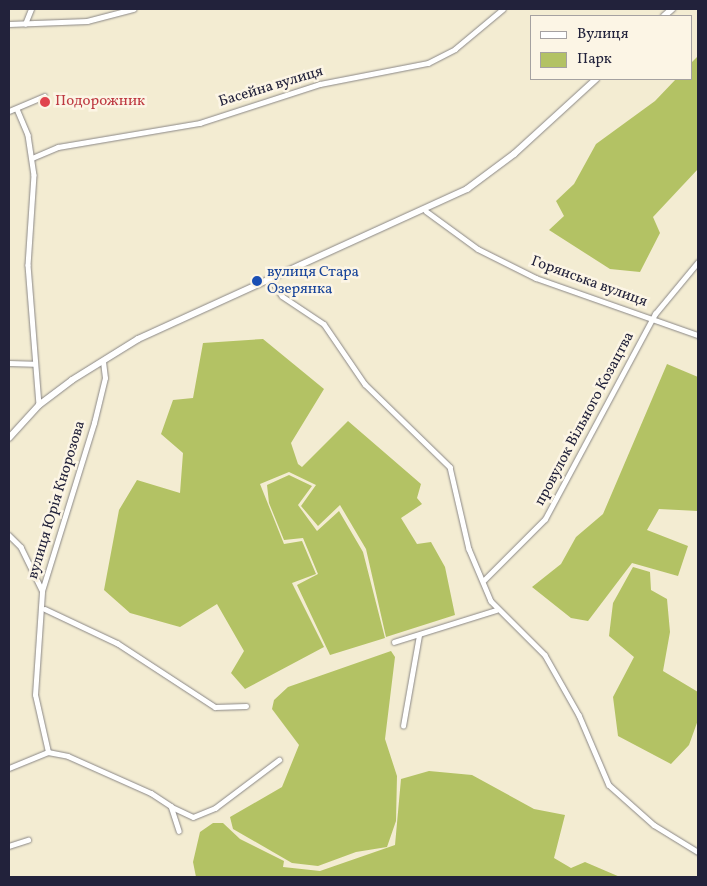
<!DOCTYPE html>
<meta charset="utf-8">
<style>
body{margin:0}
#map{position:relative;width:707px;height:886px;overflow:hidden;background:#f3ecd2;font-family:Vollkorn,serif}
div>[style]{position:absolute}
.green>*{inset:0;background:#b3c264}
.roads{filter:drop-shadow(0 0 1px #8a8786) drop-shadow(0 0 1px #8a8786)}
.minor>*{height:4.5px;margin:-2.25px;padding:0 2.25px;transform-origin:2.25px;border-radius:2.25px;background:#fff}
.secondary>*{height:6px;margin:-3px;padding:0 3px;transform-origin:3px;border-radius:3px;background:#fff}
.dots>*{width:14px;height:14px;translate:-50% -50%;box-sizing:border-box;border:2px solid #fcf5e5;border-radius:50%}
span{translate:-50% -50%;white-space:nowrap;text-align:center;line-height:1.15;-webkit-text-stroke:5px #fcf5e5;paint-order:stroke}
.street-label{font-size:15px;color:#22223b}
.health-label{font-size:15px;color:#be3a42}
.left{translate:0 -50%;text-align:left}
.transit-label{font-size:15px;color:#164399}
.frame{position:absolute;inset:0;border:10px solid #22223b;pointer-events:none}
.legend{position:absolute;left:530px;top:15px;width:162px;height:65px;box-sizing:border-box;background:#fcf5e5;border:1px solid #a5a1a1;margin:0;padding:6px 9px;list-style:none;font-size:15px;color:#22223b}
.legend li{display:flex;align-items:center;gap:10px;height:25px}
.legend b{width:25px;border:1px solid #a5a1a1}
</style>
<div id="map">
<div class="green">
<div style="clip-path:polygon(698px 56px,698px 169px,653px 217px,660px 233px,640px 272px,610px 269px,549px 230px,564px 216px,556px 201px,574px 184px,596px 144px,655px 101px,676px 79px,691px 79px,691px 63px)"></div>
<div style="clip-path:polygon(263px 339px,324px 389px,291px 443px,298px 464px,302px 467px,348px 421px,421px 484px,417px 498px,422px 504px,401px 518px,417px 544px,431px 542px,445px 567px,455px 615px,386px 637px,366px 549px,340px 505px,318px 526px,301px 506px,316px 485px,289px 472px,260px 484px,284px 544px,302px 541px,316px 574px,292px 583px,324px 647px,245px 689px,231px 673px,244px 651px,217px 604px,180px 627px,130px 613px,104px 590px,119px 510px,137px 480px,180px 493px,183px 453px,161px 434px,173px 400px,193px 398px,203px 343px)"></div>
<div style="clip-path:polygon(667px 364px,698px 377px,698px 511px,659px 509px,647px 530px,688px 546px,678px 576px,632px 563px,588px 621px,571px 618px,532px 587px,561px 564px,576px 537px,603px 514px)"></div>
<div style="clip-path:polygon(289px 475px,312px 486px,298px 505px,317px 531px,339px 511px,363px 552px,385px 638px,330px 655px,297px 585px,318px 574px,303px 538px,284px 540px,269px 503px,267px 485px)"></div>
<div style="clip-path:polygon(633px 567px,650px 572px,651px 590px,667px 599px,670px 632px,663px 671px,698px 692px,698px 720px,689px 745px,671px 764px,618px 736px,613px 697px,634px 657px,609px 636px,613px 603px)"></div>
<div style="clip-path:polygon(391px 651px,395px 657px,385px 739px,397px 776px,396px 821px,387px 847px,356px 852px,318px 866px,292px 863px,233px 829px,230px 817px,282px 787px,299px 745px,272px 709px,274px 700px,288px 687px)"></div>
<div style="clip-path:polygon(429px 771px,472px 775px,534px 809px,565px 815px,554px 858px,571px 868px,585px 862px,620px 877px,196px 877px,193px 862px,200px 832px,213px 823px,223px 823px,240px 839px,284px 861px,283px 867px,320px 871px,395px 845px,401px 779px)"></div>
</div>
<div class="roads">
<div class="minor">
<div style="left:9px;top:24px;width:78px;rotate:-2.2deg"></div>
<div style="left:87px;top:21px;width:48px;rotate:-14.6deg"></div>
<div style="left:25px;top:24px;width:16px;rotate:-68deg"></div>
<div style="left:17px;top:109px;width:28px;rotate:67deg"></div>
<div style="left:28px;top:135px;width:40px;rotate:81.5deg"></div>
<div style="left:34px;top:175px;width:90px;rotate:93.8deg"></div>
<div style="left:28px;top:265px;width:140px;rotate:85.5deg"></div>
<div style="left:9px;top:111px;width:38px;rotate:-23deg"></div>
<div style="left:32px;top:158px;width:28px;rotate:-23deg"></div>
<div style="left:58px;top:147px;width:144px;rotate:-9.6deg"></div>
<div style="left:200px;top:123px;width:126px;rotate:-18deg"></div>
<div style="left:320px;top:84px;width:110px;rotate:-11deg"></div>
<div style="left:428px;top:63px;width:30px;rotate:-27deg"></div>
<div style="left:455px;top:49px;width:62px;rotate:-39.8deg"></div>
<div style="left:426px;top:211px;width:64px;rotate:36.2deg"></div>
<div style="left:478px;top:249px;width:65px;rotate:26.6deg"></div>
<div style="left:536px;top:278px;width:172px;rotate:19.4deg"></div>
<div style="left:271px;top:280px;width:19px;rotate:55deg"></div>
<div style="left:282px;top:296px;width:50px;rotate:33.7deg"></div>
<div style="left:324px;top:324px;width:73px;rotate:55.7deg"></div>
<div style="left:365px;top:384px;width:119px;rotate:44.3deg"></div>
<div style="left:450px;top:467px;width:84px;rotate:77deg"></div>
<div style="left:469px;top:549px;width:56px;rotate:67.1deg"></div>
<div style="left:491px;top:601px;width:76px;rotate:45deg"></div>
<div style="left:545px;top:655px;width:69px;rotate:60.5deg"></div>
<div style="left:579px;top:715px;width:76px;rotate:66.8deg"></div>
<div style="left:609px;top:785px;width:60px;rotate:41.6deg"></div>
<div style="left:654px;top:825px;width:52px;rotate:31.5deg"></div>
<div style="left:9px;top:363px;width:24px;rotate:2deg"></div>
<div style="left:9px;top:535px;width:17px;rotate:45deg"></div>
<div style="left:21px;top:547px;width:48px;rotate:64deg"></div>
<div style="left:484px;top:580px;width:86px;rotate:-45deg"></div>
<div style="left:545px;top:519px;width:233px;rotate:-61.8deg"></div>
<div style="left:655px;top:314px;width:67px;rotate:-50.4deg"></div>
<div style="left:45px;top:609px;width:80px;rotate:25.3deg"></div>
<div style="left:117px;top:643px;width:117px;rotate:33.1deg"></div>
<div style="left:215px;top:707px;width:31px;rotate:-2deg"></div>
<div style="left:394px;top:642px;width:107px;rotate:-17.4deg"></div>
<div style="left:403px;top:726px;width:92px;rotate:-80deg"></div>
<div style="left:48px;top:752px;width:20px;rotate:11deg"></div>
<div style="left:68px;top:756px;width:91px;rotate:24deg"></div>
<div style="left:151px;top:793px;width:24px;rotate:33deg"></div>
<div style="left:171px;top:806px;width:26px;rotate:72deg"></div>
<div style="left:9px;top:768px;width:42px;rotate:-22.3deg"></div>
<div style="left:48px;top:752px;width:58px;rotate:-102.8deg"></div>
<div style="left:35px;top:695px;width:104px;rotate:-86.1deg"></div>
<div style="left:42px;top:591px;width:176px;rotate:-72.8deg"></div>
<div style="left:94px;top:423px;width:46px;rotate:-76.3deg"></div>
<div style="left:105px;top:378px;width:17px;rotate:-97deg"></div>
<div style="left:172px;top:807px;width:23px;rotate:25deg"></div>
<div style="left:193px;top:817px;width:24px;rotate:-22deg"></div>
<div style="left:215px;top:808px;width:80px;rotate:-36.9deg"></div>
<div style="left:9px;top:846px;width:20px;rotate:-18deg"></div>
</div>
<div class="secondary">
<div style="left:664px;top:16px;width:11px;rotate:-41deg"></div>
<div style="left:9px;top:438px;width:45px;rotate:-47.7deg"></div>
<div style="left:39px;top:405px;width:41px;rotate:-37.1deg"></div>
<div style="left:72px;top:380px;width:78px;rotate:-31.8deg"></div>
<div style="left:138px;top:339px;width:362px;rotate:-24.5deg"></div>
<div style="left:467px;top:189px;width:59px;rotate:-36.7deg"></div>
<div style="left:514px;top:154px;width:111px;rotate:-42.4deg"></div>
</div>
</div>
<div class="dots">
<div style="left:45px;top:102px;background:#e0444e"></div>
<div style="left:257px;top:281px;background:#1a4fb4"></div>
</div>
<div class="street-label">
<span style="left:271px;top:87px;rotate:-17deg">Басейна вулиця</span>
<span style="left:589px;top:282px;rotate:20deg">Горянська вулиця</span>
<span style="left:585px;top:419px;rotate:-62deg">провулок Вільного Козацтва</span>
<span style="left:57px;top:500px;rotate:-73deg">вулиця Юрія Кнорозова</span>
</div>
<div class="health-label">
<span class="left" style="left:55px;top:102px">Подорожник</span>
</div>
<div class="transit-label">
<span class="left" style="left:267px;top:281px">вулиця Стара<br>Озерянка</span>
</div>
<div class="frame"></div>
<ul class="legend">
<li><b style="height:6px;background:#fff"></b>Вулиця</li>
<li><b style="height:14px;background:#b3c264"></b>Парк</li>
</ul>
</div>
